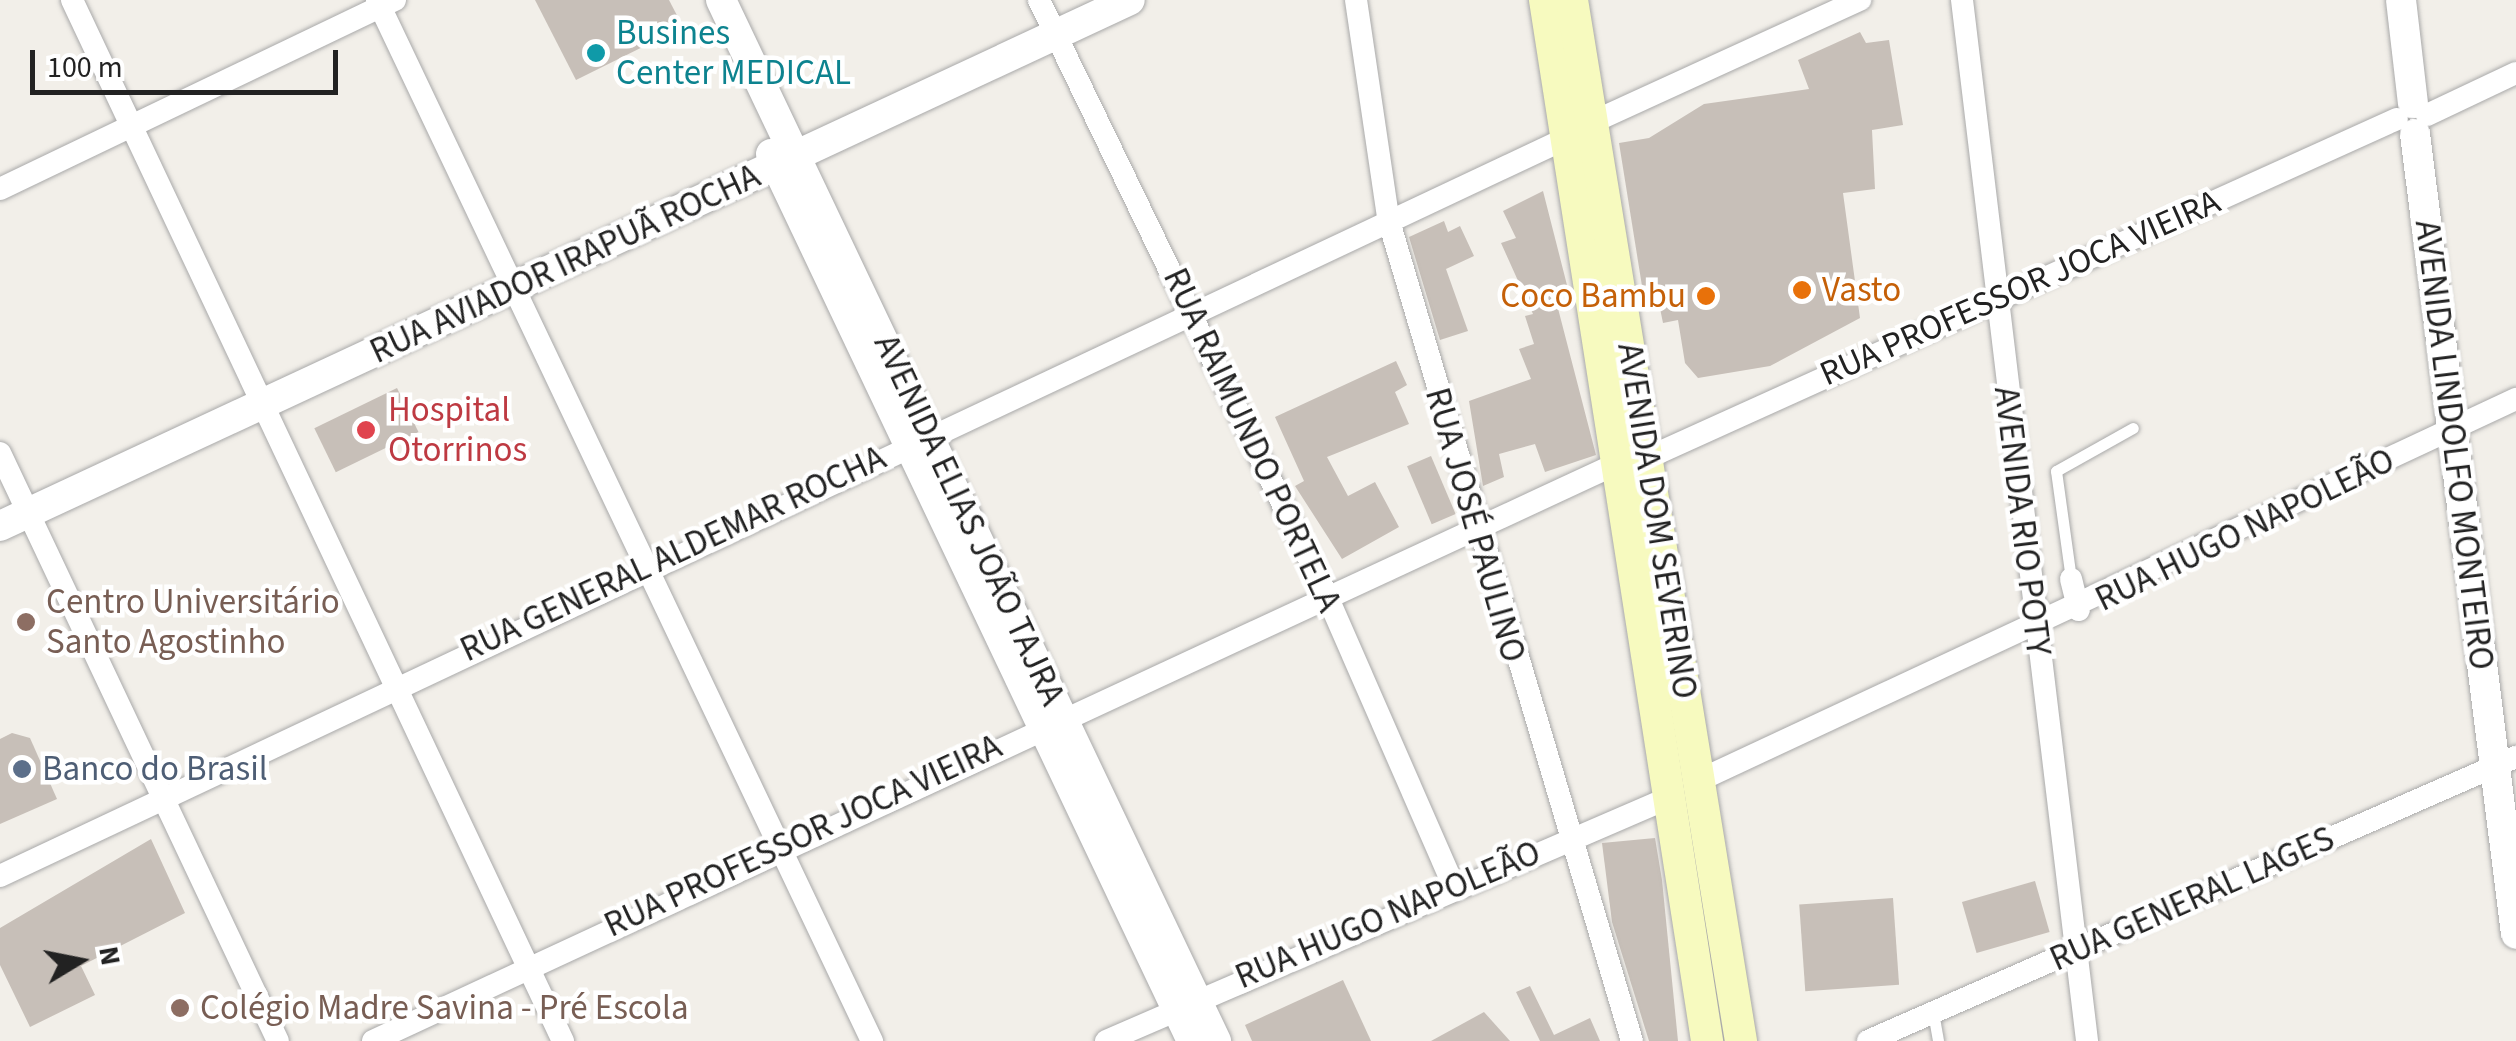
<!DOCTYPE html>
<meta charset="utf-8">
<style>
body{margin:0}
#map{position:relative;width:2516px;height:1041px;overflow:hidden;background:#f2efe9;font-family:"Source Sans 3",sans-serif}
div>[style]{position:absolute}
.building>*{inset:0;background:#c7bfb8;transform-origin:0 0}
.roads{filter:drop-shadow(0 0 2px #a9a9a9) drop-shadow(0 0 2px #a9a9a9)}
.service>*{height:11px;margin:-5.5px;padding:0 5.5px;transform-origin:5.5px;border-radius:5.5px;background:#fff}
.minor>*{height:22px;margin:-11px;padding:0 11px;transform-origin:11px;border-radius:11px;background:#fff}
.tertiary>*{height:30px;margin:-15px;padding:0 15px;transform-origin:15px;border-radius:15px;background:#fff}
.secondary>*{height:32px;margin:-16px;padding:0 16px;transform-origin:16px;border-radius:16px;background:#f7fabf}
.dots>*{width:28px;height:28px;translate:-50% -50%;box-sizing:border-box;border:5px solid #fff;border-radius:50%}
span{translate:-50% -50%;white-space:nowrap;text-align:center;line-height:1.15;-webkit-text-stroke:9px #fff;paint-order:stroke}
.culture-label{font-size:35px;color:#0d838f}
.left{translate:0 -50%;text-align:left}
.street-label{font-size:35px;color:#222}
.food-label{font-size:35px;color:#c56008}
.right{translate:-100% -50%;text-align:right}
.health-label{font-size:35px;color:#be3a42}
.education-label{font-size:35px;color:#785e54}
.service-label{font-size:35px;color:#4e5e75}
.north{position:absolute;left:30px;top:911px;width:100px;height:100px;-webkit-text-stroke:8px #fff;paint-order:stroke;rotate:80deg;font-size:28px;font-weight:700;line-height:40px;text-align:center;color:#222}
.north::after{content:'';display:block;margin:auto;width:35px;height:45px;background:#222;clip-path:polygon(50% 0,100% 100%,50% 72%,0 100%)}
.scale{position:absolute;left:30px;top:50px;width:308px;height:45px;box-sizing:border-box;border:5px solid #222;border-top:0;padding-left:12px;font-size:30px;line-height:35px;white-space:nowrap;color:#222;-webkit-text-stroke:8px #fff;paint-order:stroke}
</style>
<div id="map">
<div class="building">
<div style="clip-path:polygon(535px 0,669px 0,683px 27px,576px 80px)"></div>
<div style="clip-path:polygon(1860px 32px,1866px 43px,1889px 40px,1903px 125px,1872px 130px,1875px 189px,1843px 193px,1860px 318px,1770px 366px,1698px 378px,1685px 363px,1678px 320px,1663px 323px,1655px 284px,1642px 286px,1619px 143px,1649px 138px,1704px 104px,1809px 89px,1798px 60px)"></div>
<div style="clip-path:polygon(1543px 191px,1568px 289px,1554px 293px,1596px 455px,1545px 472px,1535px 444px,1499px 454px,1504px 477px,1483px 486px,1469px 401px,1531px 379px,1519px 349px,1534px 344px,1525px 316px,1533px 314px,1501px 243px,1516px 238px,1503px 211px)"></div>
<div style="clip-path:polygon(1444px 221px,1448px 232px,1460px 226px,1474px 256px,1446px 269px,1468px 331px,1440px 340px,1409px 237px)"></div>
<div style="clip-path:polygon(1396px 361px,1407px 385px,1395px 392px,1409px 424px,1327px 457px,1348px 496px,1375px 482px,1399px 527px,1342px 559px,1295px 486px,1304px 481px,1275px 417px)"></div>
<div style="left:397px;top:388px;width:49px;height:92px;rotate:64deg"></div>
<div style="left:1431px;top:456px;width:63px;height:26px;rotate:67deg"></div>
<div style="clip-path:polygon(12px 733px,30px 738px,57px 799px,0 824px,0 739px)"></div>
<div style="clip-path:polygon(1655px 838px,1662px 880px,1678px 1041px,1649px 1041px,1612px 922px,1602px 843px)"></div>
<div style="clip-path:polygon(151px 839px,185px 913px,81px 966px,95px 995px,30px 1027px,0 965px,0 928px)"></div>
<div style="left:2035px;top:881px;width:53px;height:76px;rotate:74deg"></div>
<div style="left:1893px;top:898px;width:87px;height:94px;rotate:86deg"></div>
<div style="clip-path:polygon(1343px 980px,1371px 1041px,1252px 1041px,1245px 1025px)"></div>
<div style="clip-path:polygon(1530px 986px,1554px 1035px,1590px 1018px,1600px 1041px,1540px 1041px,1516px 992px)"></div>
<div style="clip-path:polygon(1484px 1012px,1510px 1041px,1431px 1041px)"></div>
</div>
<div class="roads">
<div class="service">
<div style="left:2071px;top:579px;width:109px;rotate:-97.9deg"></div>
<div style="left:2056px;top:471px;width:88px;rotate:-29.2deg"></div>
<div style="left:1933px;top:1012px;width:29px;rotate:80deg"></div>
</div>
<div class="minor">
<div style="left:72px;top:0;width:1151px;rotate:64.75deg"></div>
<div style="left:377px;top:0;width:1153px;rotate:64.57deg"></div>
<div style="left:1039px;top:0;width:662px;rotate:64.21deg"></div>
<div style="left:1327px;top:596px;width:315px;rotate:66.4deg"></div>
<div style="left:1356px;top:0;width:220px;rotate:81.6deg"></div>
<div style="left:1388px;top:218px;width:858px;rotate:73.49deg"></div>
<div style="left:1962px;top:0;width:1048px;rotate:83.15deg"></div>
<div style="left:2427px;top:115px;width:98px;rotate:-25.3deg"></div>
<div style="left:1593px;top:122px;width:294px;rotate:-24.6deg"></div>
<div style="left:0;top:189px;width:438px;rotate:-25.6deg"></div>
<div style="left:0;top:453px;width:650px;rotate:64.7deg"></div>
<div style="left:1645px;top:459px;width:825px;rotate:-24.33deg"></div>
<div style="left:2071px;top:579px;width:32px;rotate:76deg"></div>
<div style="left:1700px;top:780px;width:901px;rotate:-25.03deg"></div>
<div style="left:0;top:876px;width:1732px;rotate:-25.22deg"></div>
<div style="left:373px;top:1041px;width:1373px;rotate:-24.9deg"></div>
<div style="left:1106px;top:1041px;width:618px;rotate:-23.37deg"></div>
<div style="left:1868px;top:1041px;width:708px;rotate:-23.67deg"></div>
</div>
<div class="tertiary">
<div style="left:721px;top:0;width:1153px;rotate:64.57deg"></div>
<div style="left:2401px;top:0;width:104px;rotate:83.4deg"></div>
<div style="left:2415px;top:134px;width:806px;rotate:82.8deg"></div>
<div style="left:771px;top:154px;width:982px;rotate:64.61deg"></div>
<div style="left:0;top:526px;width:1246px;rotate:-24.96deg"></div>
</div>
<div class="secondary">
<div style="left:1545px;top:0;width:1054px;rotate:81.15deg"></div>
<div style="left:1572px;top:0;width:1055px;rotate:80.78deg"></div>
</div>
</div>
<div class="dots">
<div style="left:596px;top:53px;background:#0f9aa8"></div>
<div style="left:1802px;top:290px;background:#e8710a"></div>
<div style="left:1706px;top:296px;background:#e8710a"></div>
<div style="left:366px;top:430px;background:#e0444e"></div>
<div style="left:26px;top:622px;background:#8d6e63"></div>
<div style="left:22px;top:769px;background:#5c6f8a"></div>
<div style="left:180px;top:1008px;background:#8d6e63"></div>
</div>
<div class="culture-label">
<span class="left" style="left:616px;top:53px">Busines<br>Center MEDICAL</span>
</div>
<div class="street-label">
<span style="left:565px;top:264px;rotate:-25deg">RUA AVIADOR IRAPUÃ ROCHA</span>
<span style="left:2020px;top:288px;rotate:-24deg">RUA PROFESSOR JOCA VIEIRA</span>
<span style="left:1252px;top:440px;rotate:65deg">RUA RAIMUNDO PORTELA</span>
<span style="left:2454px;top:445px;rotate:83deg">AVENIDA LINDOLFO MONTEIRO</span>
<span style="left:969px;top:520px;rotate:65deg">AVENIDA ELIAS JOÃO TAJRA</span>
<span style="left:1657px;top:521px;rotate:81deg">AVENIDA DOM SEVERINO</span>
<span style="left:2022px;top:521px;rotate:83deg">AVENIDA RIO POTY</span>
<span style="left:1475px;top:525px;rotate:74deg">RUA JOSÉ PAULINO</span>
<span style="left:2245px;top:530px;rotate:-26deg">RUA HUGO NAPOLEÃO</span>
<span style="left:673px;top:554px;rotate:-25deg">RUA GENERAL ALDEMAR ROCHA</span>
<span style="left:803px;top:836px;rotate:-25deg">RUA PROFESSOR JOCA VIEIRA</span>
<span style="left:2192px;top:899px;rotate:-24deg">RUA GENERAL LAGES</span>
<span style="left:1388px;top:915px;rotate:-23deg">RUA HUGO NAPOLEÃO</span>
</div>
<div class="food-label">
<span class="left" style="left:1822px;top:290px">Vasto</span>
<span class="right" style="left:1686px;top:296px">Coco Bambu</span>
</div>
<div class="health-label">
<span class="left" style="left:388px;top:430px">Hospital<br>Otorrinos</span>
</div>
<div class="education-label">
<span class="left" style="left:46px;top:622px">Centro Universitário<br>Santo Agostinho</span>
<span class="left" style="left:200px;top:1008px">Colégio Madre Savina - Pré Escola</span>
</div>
<div class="service-label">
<span class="left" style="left:42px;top:769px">Banco do Brasil</span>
</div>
<div class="north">N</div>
<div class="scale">100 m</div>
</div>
